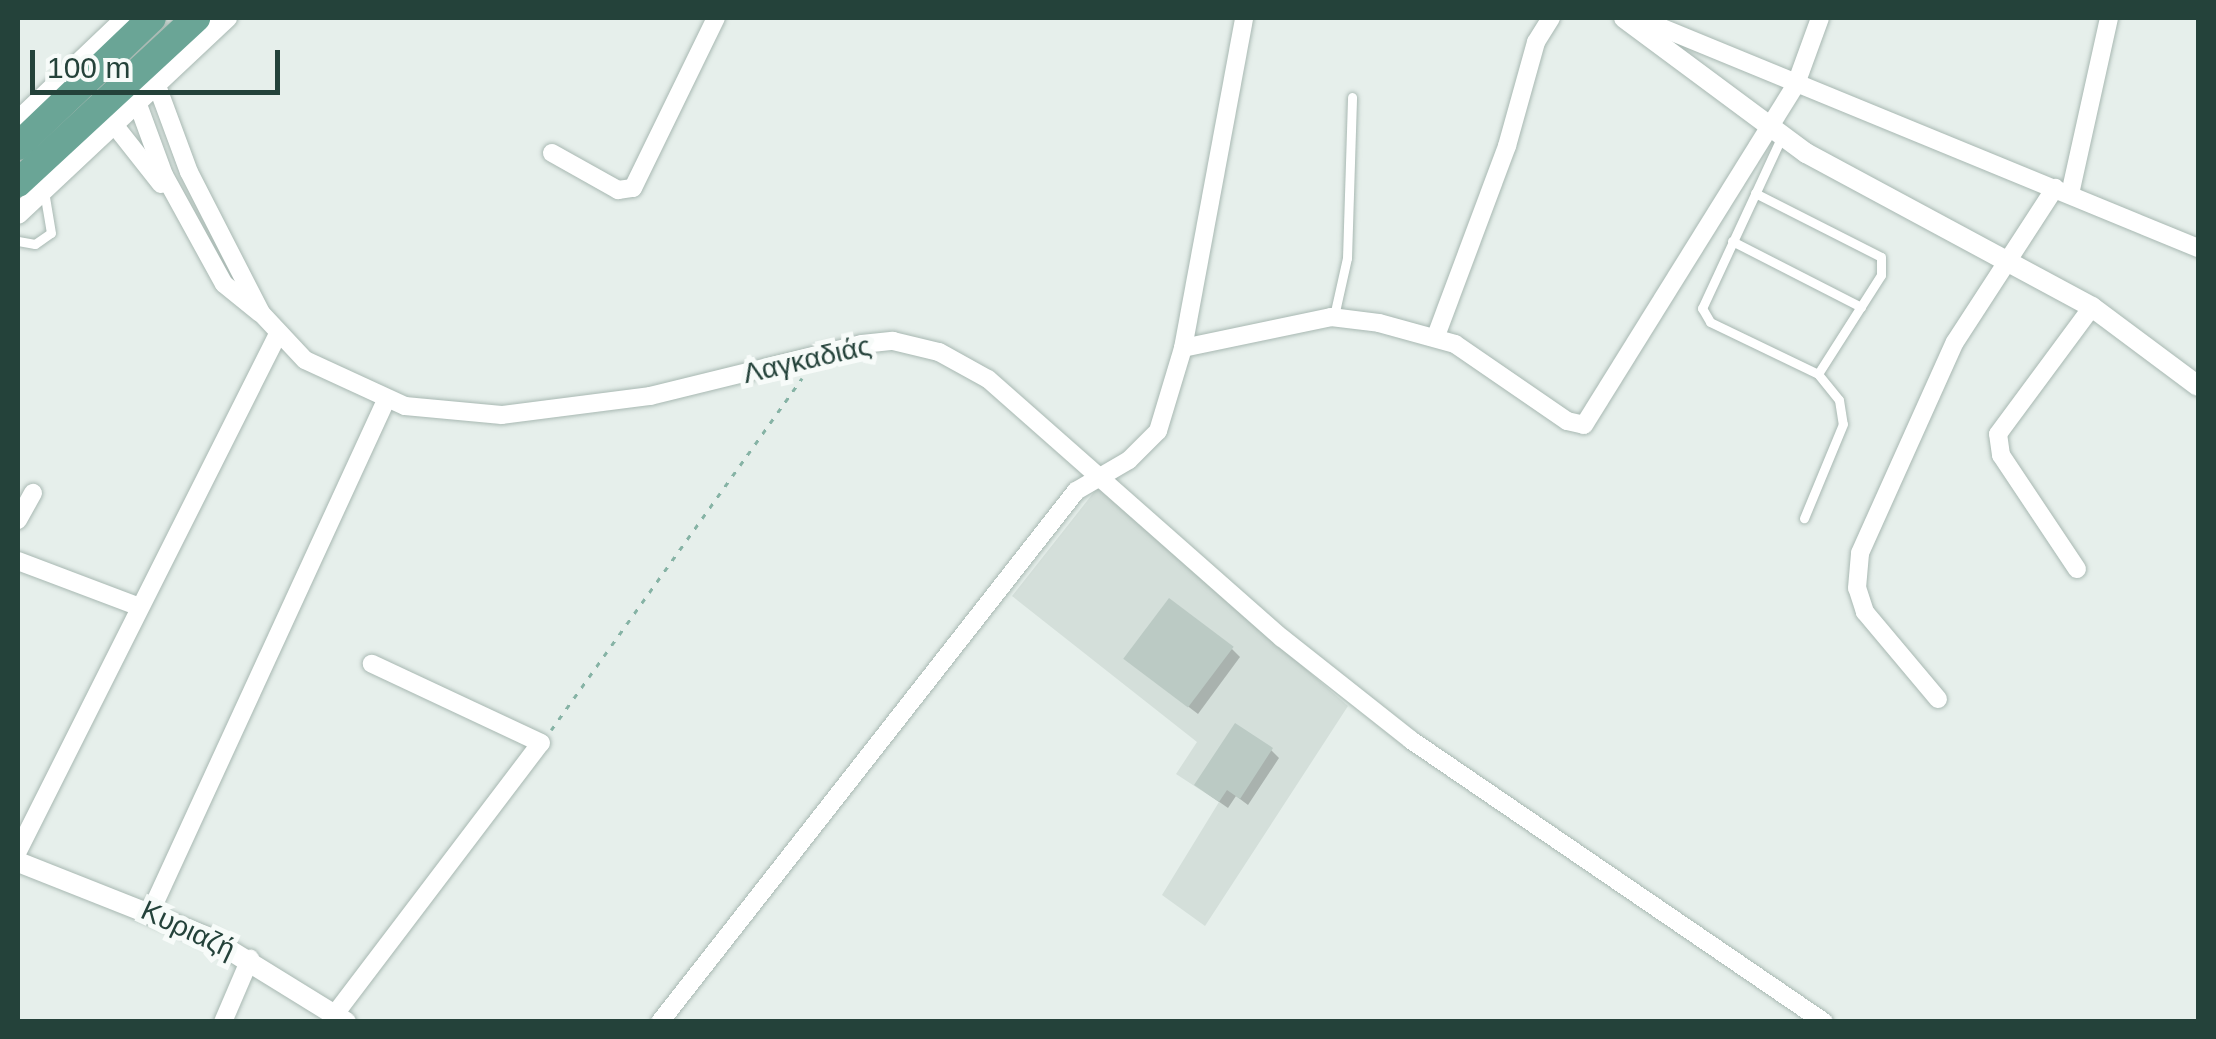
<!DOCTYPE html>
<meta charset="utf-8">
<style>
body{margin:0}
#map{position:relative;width:2216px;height:1039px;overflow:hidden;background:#e6efeb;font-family:Arial,sans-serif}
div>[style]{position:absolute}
.built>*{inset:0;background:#d4dfda}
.shadow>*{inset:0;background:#0003}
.building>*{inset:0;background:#bbcac4;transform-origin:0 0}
.path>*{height:2.5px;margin-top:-1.25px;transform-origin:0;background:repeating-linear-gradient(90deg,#86b3a5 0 5px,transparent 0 13px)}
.roads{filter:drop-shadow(0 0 2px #a8b8b2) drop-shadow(0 0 2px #a8b8b2)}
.service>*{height:9px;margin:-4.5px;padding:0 4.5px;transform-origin:4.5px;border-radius:4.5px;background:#fff}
.minor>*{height:18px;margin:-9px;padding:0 9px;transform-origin:9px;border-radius:9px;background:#fff}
.tertiary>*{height:20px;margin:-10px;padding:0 10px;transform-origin:10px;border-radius:10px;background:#fff}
.primary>*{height:28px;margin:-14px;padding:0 14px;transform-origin:14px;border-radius:14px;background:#6aa596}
span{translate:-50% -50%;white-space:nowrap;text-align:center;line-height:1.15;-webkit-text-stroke:10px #f7fbf9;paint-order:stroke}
.street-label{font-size:28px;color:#24423a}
.frame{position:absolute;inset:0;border:20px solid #24423a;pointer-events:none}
.scale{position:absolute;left:30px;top:50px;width:250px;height:45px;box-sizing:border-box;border:5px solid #24423a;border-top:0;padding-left:12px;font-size:30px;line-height:35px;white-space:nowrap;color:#24423a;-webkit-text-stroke:8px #f7fbf9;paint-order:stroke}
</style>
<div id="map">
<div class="built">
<div style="clip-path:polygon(1098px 487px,1348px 706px,1205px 926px,1162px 895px,1219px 802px,1176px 774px,1197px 742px,1012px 596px)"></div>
</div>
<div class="shadow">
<div style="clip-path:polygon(1232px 649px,1240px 657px,1198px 714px,1135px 666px)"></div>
<div style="clip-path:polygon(1271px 750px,1279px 758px,1248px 805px,1236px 796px,1228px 808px,1205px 792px)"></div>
</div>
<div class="building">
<div style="left:1169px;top:598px;width:81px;height:76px;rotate:37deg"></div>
<div style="clip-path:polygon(1235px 723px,1273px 748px,1240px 799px,1227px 790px,1219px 802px,1194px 785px)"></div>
</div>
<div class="path">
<div style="left:551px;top:730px;width:432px;rotate:-54.5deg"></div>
</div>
<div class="roads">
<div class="service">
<div style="left:1782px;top:136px;width:190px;rotate:114.9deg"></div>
<div style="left:1702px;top:308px;width:16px;rotate:60deg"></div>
<div style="left:1710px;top:322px;width:120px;rotate:25.7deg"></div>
<div style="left:1818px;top:374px;width:33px;rotate:51deg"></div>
<div style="left:1839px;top:400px;width:24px;rotate:81deg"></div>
<div style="left:1843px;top:424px;width:102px;rotate:112.5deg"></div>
<div style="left:1755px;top:193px;width:141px;rotate:26.9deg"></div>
<div style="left:1881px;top:257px;width:18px;rotate:90deg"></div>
<div style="left:1881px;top:275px;width:117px;rotate:122.5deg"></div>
<div style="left:18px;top:241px;width:17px;rotate:10deg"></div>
<div style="left:35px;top:244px;width:19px;rotate:-35deg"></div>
<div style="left:51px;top:233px;width:43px;rotate:-99.5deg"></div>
<div style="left:1732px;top:241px;width:145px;rotate:27.1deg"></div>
<div style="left:1334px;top:316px;width:59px;rotate:-77.4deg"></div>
<div style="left:1347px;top:258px;width:161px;rotate:-88.2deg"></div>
</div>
<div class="minor">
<div style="left:1643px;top:32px;width:11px;rotate:-63deg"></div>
<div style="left:1648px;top:22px;width:595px;rotate:22.34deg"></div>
<div style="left:159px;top:91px;width:86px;rotate:69.7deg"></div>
<div style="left:189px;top:172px;width:158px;rotate:62.9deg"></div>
<div style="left:261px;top:313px;width:64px;rotate:46.9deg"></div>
<div style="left:305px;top:360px;width:110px;rotate:24.7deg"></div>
<div style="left:405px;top:406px;width:97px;rotate:5.3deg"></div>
<div style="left:502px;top:415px;width:149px;rotate:-7.3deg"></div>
<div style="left:650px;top:396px;width:218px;rotate:-13.8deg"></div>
<div style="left:862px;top:344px;width:31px;rotate:-6deg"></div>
<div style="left:893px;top:341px;width:47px;rotate:13.4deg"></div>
<div style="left:939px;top:352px;width:56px;rotate:28.9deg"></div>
<div style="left:988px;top:379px;width:392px;rotate:41.4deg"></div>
<div style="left:1282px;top:638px;width:164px;rotate:38.3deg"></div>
<div style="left:1411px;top:740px;width:500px;rotate:34.33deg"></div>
<div style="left:136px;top:99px;width:81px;rotate:69.8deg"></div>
<div style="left:164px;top:175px;width:124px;rotate:61.2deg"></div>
<div style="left:224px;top:284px;width:46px;rotate:38.9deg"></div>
<div style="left:112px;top:122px;width:79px;rotate:51.7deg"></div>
<div style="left:552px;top:153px;width:76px;rotate:29.3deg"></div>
<div style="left:618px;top:190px;width:15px;rotate:-8deg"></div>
<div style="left:633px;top:188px;width:189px;rotate:-64deg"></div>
<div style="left:2070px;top:194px;width:180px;rotate:-77.5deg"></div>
<div style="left:1436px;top:336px;width:203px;rotate:-69.5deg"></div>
<div style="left:1507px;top:146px;width:108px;rotate:-74.4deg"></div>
<div style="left:1536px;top:42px;width:28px;rotate:-58deg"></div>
<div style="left:1183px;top:348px;width:151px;rotate:-11.8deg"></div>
<div style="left:1331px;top:317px;width:48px;rotate:7.1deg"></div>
<div style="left:1379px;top:323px;width:79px;rotate:15.4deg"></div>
<div style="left:1455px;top:344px;width:136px;rotate:34.5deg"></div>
<div style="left:1567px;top:421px;width:17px;rotate:13deg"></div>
<div style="left:1584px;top:425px;width:402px;rotate:-58.1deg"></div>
<div style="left:1796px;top:84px;width:70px;rotate:-70deg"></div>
<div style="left:18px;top:520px;width:31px;rotate:-61deg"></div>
<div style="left:18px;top:561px;width:127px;rotate:20.7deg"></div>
<div style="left:2077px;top:569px;width:137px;rotate:-123.7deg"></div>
<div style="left:2001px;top:455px;width:21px;rotate:-98deg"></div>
<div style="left:1998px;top:434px;width:158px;rotate:-53.5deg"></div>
<div style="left:1938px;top:699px;width:114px;rotate:-130deg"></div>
<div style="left:1865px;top:612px;width:25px;rotate:-108deg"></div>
<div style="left:1857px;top:588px;width:35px;rotate:-85deg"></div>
<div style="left:1860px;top:553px;width:231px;rotate:-65.8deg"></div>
<div style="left:1955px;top:342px;width:184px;rotate:-57deg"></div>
<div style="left:18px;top:851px;width:576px;rotate:-63.3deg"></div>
<div style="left:151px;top:911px;width:562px;rotate:-65.3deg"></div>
<div style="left:335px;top:1014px;width:340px;rotate:-52.8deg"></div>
<div style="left:541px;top:743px;width:187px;rotate:-154.9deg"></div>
<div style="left:223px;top:1022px;width:69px;rotate:-66.8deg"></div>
<div style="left:660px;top:1022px;width:675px;rotate:-51.92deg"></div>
<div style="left:1076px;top:491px;width:61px;rotate:-30.3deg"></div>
<div style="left:1129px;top:460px;width:41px;rotate:-45deg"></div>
<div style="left:1158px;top:431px;width:87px;rotate:-73.2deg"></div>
<div style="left:1183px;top:348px;width:336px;rotate:-79.5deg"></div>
</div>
<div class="tertiary">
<div style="left:1624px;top:18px;width:227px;rotate:36.6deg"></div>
<div style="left:1806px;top:153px;width:325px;rotate:28.3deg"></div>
<div style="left:2092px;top:307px;width:132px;rotate:36.7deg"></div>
<div style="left:18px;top:121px;width:149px;rotate:-43.6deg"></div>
<div style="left:18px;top:214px;width:287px;rotate:-43.2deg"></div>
<div style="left:18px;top:862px;width:206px;rotate:21.6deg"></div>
<div style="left:210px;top:938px;width:160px;rotate:31.7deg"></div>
</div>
<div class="primary">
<div style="left:18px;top:146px;width:185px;rotate:-43.7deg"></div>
<div style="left:18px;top:183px;width:243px;rotate:-42.8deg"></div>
</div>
</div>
<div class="street-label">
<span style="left:807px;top:360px;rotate:-13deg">Λαγκαδιάς</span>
<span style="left:188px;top:930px;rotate:25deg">Κυριαζή</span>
</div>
<div class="frame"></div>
<div class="scale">100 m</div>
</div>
